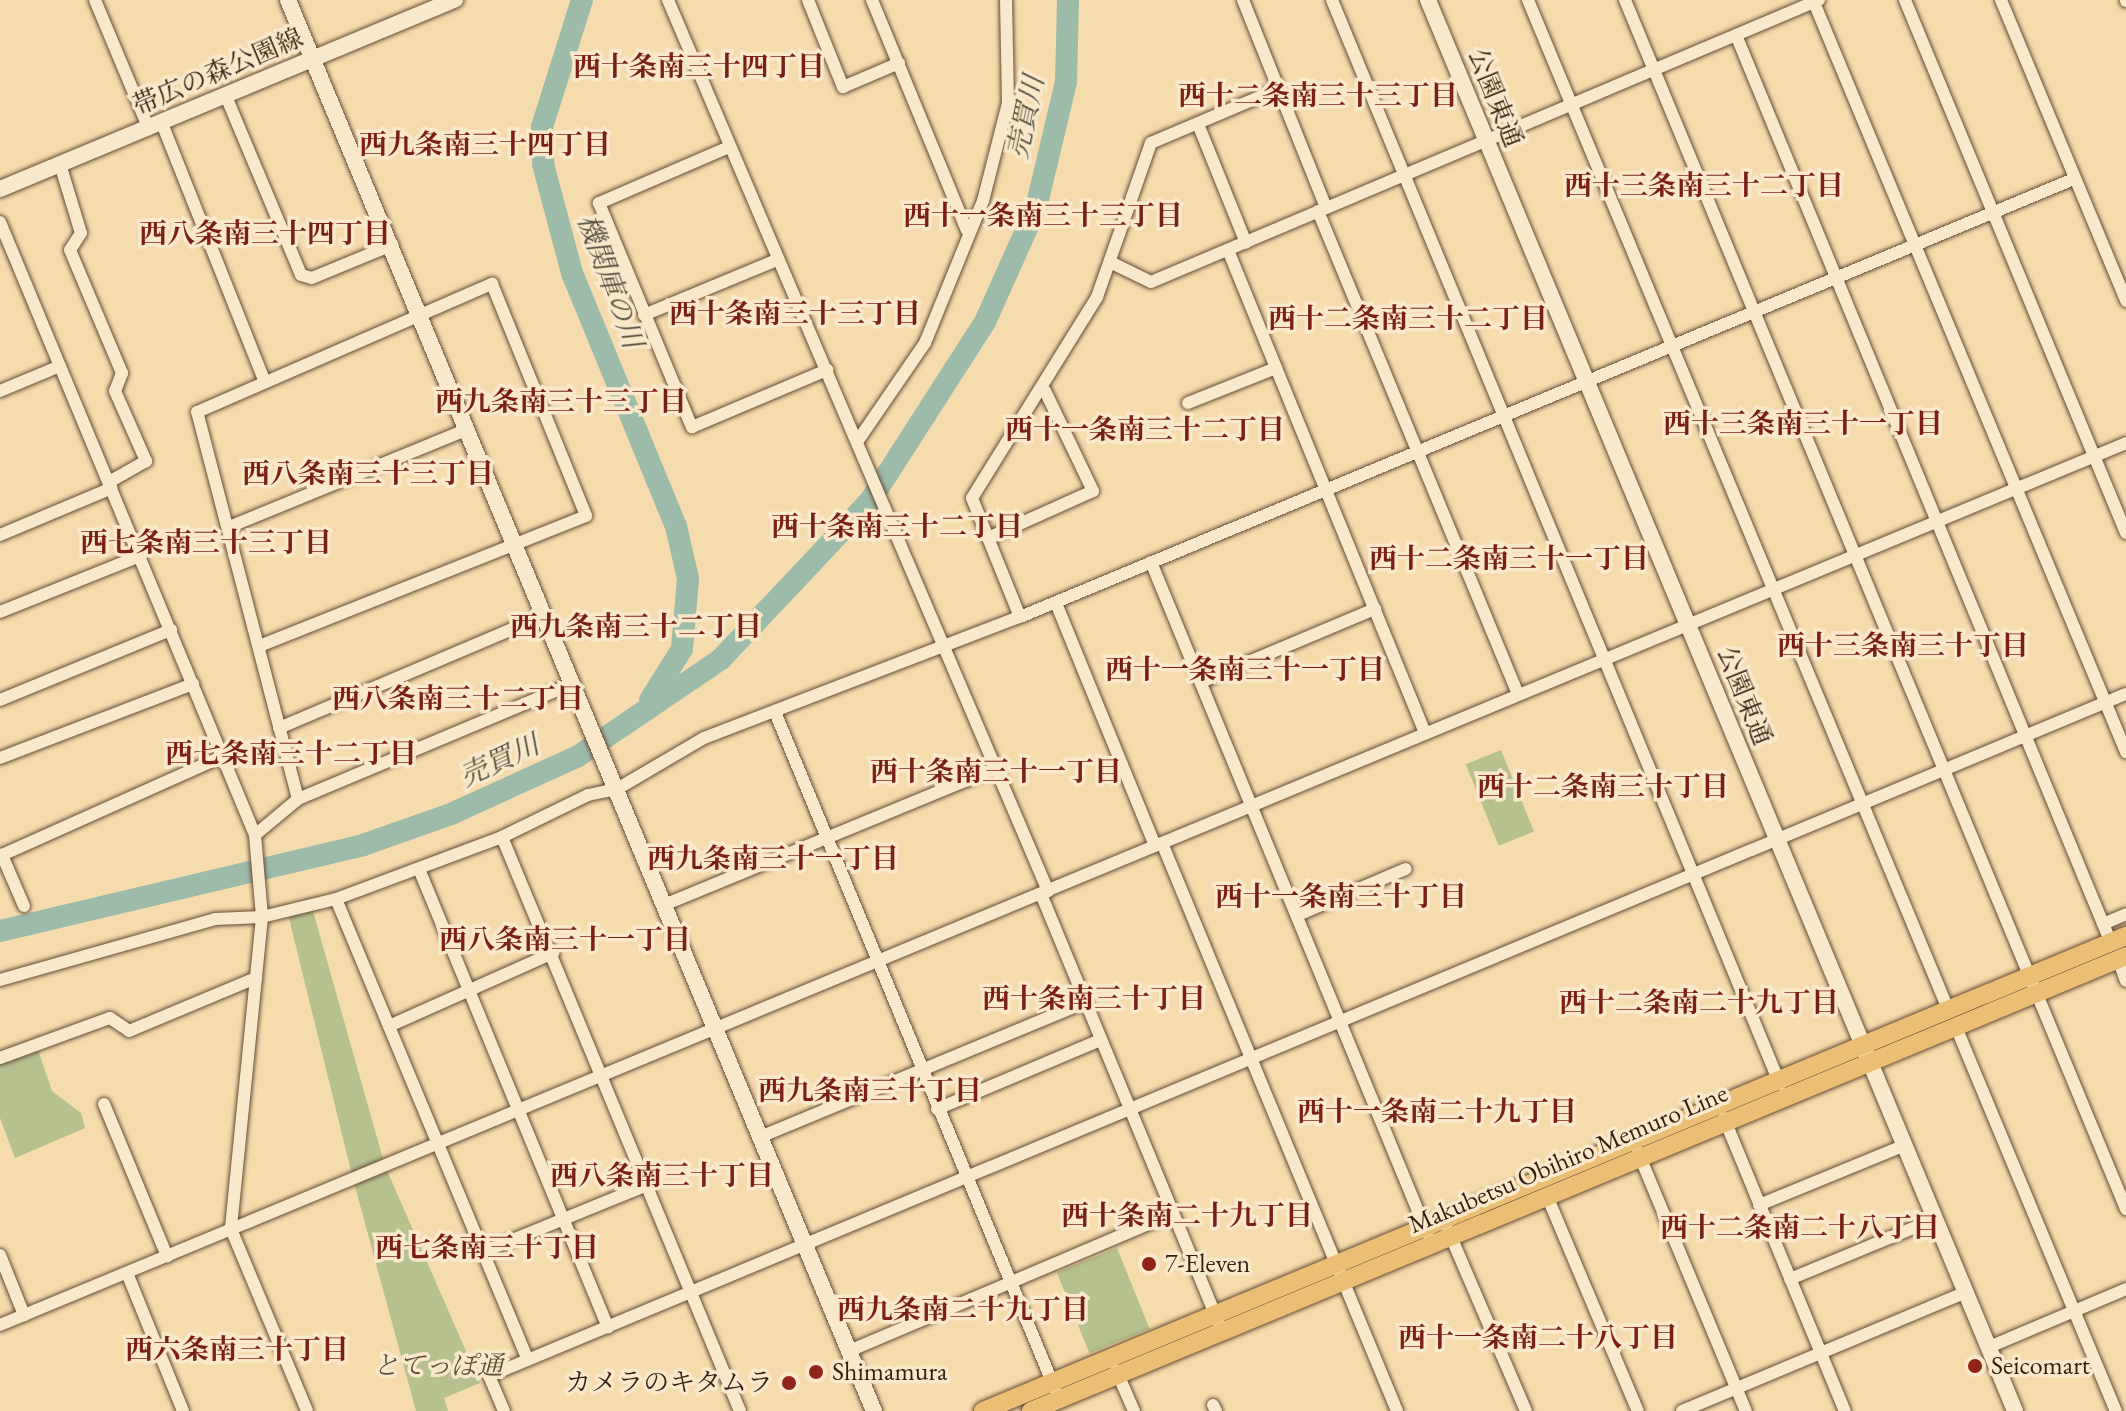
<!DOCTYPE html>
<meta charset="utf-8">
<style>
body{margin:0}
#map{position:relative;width:2126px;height:1411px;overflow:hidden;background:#f6dbad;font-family:"EB Garamond","Noto Serif JP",serif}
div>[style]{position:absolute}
.green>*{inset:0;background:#b6c18f;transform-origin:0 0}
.river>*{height:22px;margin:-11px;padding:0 11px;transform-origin:11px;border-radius:11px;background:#9dbba9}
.roads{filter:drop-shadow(0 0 2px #654c35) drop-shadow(0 0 2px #654c35)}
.street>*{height:12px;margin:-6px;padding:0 6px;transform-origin:6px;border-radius:6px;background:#f9e8ca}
.secondary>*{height:16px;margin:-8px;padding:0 8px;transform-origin:8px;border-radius:8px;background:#f9e8ca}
.primary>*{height:18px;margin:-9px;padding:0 9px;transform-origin:9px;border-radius:9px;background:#ebbe76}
.dots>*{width:22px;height:22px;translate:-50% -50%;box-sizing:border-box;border:4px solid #f9e8ca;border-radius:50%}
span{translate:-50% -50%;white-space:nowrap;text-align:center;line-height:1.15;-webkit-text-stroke:7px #f9e8ca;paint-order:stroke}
.street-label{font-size:26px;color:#351c0d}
.poi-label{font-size:26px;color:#351c0d}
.left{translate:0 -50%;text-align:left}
.right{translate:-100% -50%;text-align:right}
.park-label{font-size:26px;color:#5c4e34;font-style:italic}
.neighbourhood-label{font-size:28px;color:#7a1f14;font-weight:700}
.water-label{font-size:28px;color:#544c3c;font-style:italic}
</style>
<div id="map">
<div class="green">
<div style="left:1501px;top:750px;width:88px;height:38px;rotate:68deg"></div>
<div style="clip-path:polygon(311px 904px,385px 1166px,480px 1383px,444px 1398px,448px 1411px,416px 1411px,353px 1179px,287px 910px)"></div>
<div style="clip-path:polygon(38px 1050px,52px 1091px,81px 1113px,85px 1128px,15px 1158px,0 1118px,0 1063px)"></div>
<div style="left:1117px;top:1248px;width:87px;height:65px;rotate:68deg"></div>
</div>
<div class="river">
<div style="left:582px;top:0;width:133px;rotate:107.5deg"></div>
<div style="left:542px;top:127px;width:37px;rotate:88deg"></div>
<div style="left:543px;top:164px;width:113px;rotate:75.1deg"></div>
<div style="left:572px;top:273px;width:274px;rotate:67.7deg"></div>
<div style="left:676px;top:526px;width:54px;rotate:77.2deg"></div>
<div style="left:688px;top:579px;width:70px;rotate:94.9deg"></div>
<div style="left:682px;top:649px;width:60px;rotate:122.1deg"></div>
<div style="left:0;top:931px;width:373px;rotate:-13.3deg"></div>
<div style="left:363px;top:845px;width:93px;rotate:-19.4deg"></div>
<div style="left:451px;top:814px;width:140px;rotate:-24.5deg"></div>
<div style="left:578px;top:756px;width:173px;rotate:-34.1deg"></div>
<div style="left:721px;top:659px;width:217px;rotate:-46.7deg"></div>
<div style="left:870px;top:501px;width:213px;rotate:-57.3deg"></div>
<div style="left:985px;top:322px;width:125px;rotate:-65.9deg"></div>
<div style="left:1036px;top:208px;width:130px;rotate:-76.6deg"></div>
<div style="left:1066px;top:82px;width:82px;rotate:-88.6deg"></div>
</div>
<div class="roads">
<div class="street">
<div style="left:95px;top:0;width:138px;rotate:67.3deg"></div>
<div style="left:668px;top:0;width:969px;rotate:66.9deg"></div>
<div style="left:808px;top:0;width:94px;rotate:68.1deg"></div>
<div style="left:843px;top:87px;width:61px;rotate:-23.2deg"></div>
<div style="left:872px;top:0;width:249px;rotate:67.6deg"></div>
<div style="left:1243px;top:0;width:224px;rotate:68.2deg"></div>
<div style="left:1332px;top:0;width:1173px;rotate:67.55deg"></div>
<div style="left:1528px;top:0;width:1093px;rotate:67.4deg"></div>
<div style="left:1625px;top:0;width:1309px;rotate:67.49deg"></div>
<div style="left:1813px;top:0;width:815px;rotate:67.4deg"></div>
<div style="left:1905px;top:0;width:577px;rotate:67.48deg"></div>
<div style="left:2001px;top:0;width:326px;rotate:67.4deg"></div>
<div style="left:2126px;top:0;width:1px;rotate:90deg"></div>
<div style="left:1736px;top:35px;width:982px;rotate:67.56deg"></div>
<div style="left:225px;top:94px;width:196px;rotate:67.2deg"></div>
<div style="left:301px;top:275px;width:11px;rotate:15deg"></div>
<div style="left:312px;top:278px;width:87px;rotate:-22.4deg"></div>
<div style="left:161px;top:121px;width:281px;rotate:68.3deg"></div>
<div style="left:1198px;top:124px;width:128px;rotate:68deg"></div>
<div style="left:729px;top:147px;width:142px;rotate:156.7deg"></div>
<div style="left:599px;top:203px;width:243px;rotate:67.5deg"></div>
<div style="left:692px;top:427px;width:147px;rotate:-22.9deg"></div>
<div style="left:60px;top:164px;width:72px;rotate:73.1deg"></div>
<div style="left:81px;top:233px;width:20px;rotate:123deg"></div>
<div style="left:70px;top:250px;width:134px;rotate:67.1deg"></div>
<div style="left:122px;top:373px;width:19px;rotate:111deg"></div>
<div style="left:115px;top:391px;width:77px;rotate:66.1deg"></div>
<div style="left:146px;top:461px;width:43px;rotate:150.4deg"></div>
<div style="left:1318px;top:211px;width:523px;rotate:67.51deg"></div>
<div style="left:0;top:222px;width:664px;rotate:67.41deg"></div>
<div style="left:255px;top:835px;width:82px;rotate:85.1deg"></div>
<div style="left:262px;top:917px;width:314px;rotate:95.7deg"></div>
<div style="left:231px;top:1229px;width:197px;rotate:67.3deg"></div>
<div style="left:1228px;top:250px;width:522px;rotate:67.81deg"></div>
<div style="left:1112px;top:263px;width:43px;rotate:26deg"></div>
<div style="left:1151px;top:282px;width:725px;rotate:-22.89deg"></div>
<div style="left:644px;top:315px;width:144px;rotate:-22.5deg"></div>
<div style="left:0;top:391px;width:65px;rotate:-22.6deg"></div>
<div style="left:1188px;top:403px;width:95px;rotate:-21.7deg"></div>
<div style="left:859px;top:439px;width:116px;rotate:-55.5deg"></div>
<div style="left:925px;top:343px;width:153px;rotate:-67.8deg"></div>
<div style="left:983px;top:201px;width:101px;rotate:-75.7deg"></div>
<div style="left:1008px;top:103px;width:103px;rotate:-91.1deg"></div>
<div style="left:229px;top:527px;width:256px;rotate:-22.3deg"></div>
<div style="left:0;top:535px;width:121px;rotate:-22.8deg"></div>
<div style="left:988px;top:538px;width:115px;rotate:-24.1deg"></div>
<div style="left:1093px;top:491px;width:111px;rotate:-115.6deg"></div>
<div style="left:1151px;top:562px;width:726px;rotate:67.64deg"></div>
<div style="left:1056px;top:603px;width:262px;rotate:67.8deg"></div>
<div style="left:0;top:612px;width:151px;rotate:-21.8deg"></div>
<div style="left:1020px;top:617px;width:128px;rotate:-112deg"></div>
<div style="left:972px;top:498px;width:237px;rotate:-58.1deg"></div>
<div style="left:1097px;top:297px;width:163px;rotate:-70.7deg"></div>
<div style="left:1151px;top:143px;width:138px;rotate:-23deg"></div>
<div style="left:1201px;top:682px;width:189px;rotate:-22.8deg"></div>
<div style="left:0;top:700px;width:185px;rotate:-22.3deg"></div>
<div style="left:775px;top:712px;width:733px;rotate:67.53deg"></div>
<div style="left:279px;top:728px;width:287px;rotate:-23deg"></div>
<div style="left:0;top:758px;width:207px;rotate:-21deg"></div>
<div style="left:298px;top:799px;width:297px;rotate:-22.8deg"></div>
<div style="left:255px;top:835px;width:56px;rotate:-39.9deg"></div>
<div style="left:298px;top:799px;width:400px;rotate:-104.6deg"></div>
<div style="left:197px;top:412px;width:322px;rotate:-23.5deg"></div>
<div style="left:492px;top:284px;width:250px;rotate:67.9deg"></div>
<div style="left:586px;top:516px;width:352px;rotate:158.3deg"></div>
<div style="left:502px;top:837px;width:621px;rotate:67.48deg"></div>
<div style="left:1162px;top:843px;width:615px;rotate:67.52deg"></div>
<div style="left:419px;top:869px;width:496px;rotate:67.6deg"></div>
<div style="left:1041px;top:894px;width:473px;rotate:67.5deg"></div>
<div style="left:336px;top:899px;width:499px;rotate:67.4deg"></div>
<div style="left:664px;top:905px;width:359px;rotate:-22.4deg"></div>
<div style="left:24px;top:906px;width:56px;rotate:-113.3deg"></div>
<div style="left:2px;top:855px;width:242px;rotate:-24.1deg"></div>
<div style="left:1298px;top:915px;width:117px;rotate:-23.1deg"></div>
<div style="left:2103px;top:924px;width:25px;rotate:-23deg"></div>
<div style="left:2118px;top:959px;width:23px;rotate:70deg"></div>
<div style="left:0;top:980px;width:223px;rotate:-15.8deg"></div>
<div style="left:215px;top:919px;width:47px;rotate:-2.4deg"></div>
<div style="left:262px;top:917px;width:76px;rotate:-13.7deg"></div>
<div style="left:336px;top:899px;width:177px;rotate:-20.5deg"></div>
<div style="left:502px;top:837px;width:96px;rotate:-26deg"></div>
<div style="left:588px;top:795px;width:30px;rotate:-12deg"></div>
<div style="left:617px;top:789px;width:101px;rotate:-30.4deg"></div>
<div style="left:704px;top:738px;width:338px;rotate:-21deg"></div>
<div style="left:1020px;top:617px;width:1141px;rotate:-22.57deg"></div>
<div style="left:389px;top:1026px;width:180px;rotate:-24deg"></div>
<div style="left:1956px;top:1027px;width:416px;rotate:67.4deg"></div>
<div style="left:0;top:1058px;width:117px;rotate:-20deg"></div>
<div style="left:110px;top:1018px;width:23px;rotate:34deg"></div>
<div style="left:129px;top:1031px;width:138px;rotate:-22.7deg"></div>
<div style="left:104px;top:1104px;width:165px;rotate:67.5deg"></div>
<div style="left:937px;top:1109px;width:177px;rotate:-22.9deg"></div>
<div style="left:1724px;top:1118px;width:317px;rotate:67.6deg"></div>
<div style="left:760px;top:1137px;width:353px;rotate:-22.5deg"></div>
<div style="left:1638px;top:1152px;width:281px;rotate:67.4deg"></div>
<div style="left:1547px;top:1196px;width:233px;rotate:67.1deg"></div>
<div style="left:1759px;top:1205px;width:158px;rotate:-22.3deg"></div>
<div style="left:1448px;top:1230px;width:197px;rotate:66.7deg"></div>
<div style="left:483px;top:1252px;width:177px;rotate:-22.2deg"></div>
<div style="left:0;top:1255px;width:65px;rotate:68.2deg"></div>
<div style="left:127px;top:1273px;width:149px;rotate:67.9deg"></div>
<div style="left:1790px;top:1279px;width:157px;rotate:-22.5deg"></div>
<div style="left:0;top:1325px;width:2302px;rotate:-22.53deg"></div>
<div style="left:1989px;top:1347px;width:149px;rotate:-22.9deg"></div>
<div style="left:849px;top:1351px;width:351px;rotate:-23deg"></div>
<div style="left:1116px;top:1370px;width:45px;rotate:66.3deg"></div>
<div style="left:1213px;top:1405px;width:7px;rotate:63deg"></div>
<div style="left:504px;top:1411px;width:38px;rotate:-113deg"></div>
<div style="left:489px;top:1376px;width:1773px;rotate:-22.62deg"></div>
<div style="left:1682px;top:1411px;width:308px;rotate:-22.7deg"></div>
</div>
<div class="secondary">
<div style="left:288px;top:0;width:1528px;rotate:67.45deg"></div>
<div style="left:1428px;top:0;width:1528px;rotate:67.41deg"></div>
<div style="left:0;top:189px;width:493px;rotate:-22.6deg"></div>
</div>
<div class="primary">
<div style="left:983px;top:1411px;width:1238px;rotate:-22.57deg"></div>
<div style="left:1031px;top:1411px;width:1186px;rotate:-22.56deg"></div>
</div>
</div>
<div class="dots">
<div style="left:1149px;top:1264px;background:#8f2418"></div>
<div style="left:1975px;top:1366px;background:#8f2418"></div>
<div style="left:816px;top:1372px;background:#8f2418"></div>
<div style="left:789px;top:1383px;background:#8f2418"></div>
</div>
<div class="street-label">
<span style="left:218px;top:72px;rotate:-23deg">帯広の森公園線</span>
<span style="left:1495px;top:98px;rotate:68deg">公園東通</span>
<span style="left:1744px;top:696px;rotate:68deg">公園東通</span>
<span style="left:1568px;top:1159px;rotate:-23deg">Makubetsu Obihiro Memuro Line</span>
</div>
<div class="poi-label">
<span class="left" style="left:1165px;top:1264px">7-Eleven</span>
<span class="left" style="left:1991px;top:1366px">Seicomart</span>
<span class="left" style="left:832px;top:1372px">Shimamura</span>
<span class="right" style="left:773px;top:1383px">カメラのキタムラ</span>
</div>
<div class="park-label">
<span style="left:438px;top:1366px">とてっぽ通</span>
</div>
<div class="neighbourhood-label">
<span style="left:699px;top:66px">西十条南三十四丁目</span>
<span style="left:1318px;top:95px">西十二条南三十三丁目</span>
<span style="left:485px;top:144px">西九条南三十四丁目</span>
<span style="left:1704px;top:185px">西十三条南三十二丁目</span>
<span style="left:1043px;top:215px">西十一条南三十三丁目</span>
<span style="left:265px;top:233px">西八条南三十四丁目</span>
<span style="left:795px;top:313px">西十条南三十三丁目</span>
<span style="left:1408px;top:318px">西十二条南三十二丁目</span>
<span style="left:561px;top:401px">西九条南三十三丁目</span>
<span style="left:1803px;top:423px">西十三条南三十一丁目</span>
<span style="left:1145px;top:429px">西十一条南三十二丁目</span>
<span style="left:368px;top:473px">西八条南三十三丁目</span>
<span style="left:897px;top:526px">西十条南三十二丁目</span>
<span style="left:206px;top:542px">西七条南三十三丁目</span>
<span style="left:1509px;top:558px">西十二条南三十一丁目</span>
<span style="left:636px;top:626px">西九条南三十二丁目</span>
<span style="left:1903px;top:645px">西十三条南三十丁目</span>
<span style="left:1245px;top:669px">西十一条南三十一丁目</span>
<span style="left:458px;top:698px">西八条南三十二丁目</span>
<span style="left:291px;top:753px">西七条南三十二丁目</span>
<span style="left:996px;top:771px">西十条南三十一丁目</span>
<span style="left:1603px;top:786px">西十二条南三十丁目</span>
<span style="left:773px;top:858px">西九条南三十一丁目</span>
<span style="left:1341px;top:896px">西十一条南三十丁目</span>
<span style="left:565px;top:939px">西八条南三十一丁目</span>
<span style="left:1094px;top:998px">西十条南三十丁目</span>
<span style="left:1699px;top:1002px">西十二条南二十九丁目</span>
<span style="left:870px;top:1090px">西九条南三十丁目</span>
<span style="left:1437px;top:1111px">西十一条南二十九丁目</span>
<span style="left:662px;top:1175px">西八条南三十丁目</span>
<span style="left:1187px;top:1215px">西十条南二十九丁目</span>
<span style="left:1800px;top:1227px">西十二条南二十八丁目</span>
<span style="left:487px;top:1247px">西七条南三十丁目</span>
<span style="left:963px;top:1309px">西九条南二十九丁目</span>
<span style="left:1538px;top:1337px">西十一条南二十八丁目</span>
<span style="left:237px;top:1349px">西六条南三十丁目</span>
</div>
<div class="water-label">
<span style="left:1025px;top:117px;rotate:-78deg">売買川</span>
<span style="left:611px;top:281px;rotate:70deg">機関庫の川</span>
<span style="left:499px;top:760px;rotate:-25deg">売買川</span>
</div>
</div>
